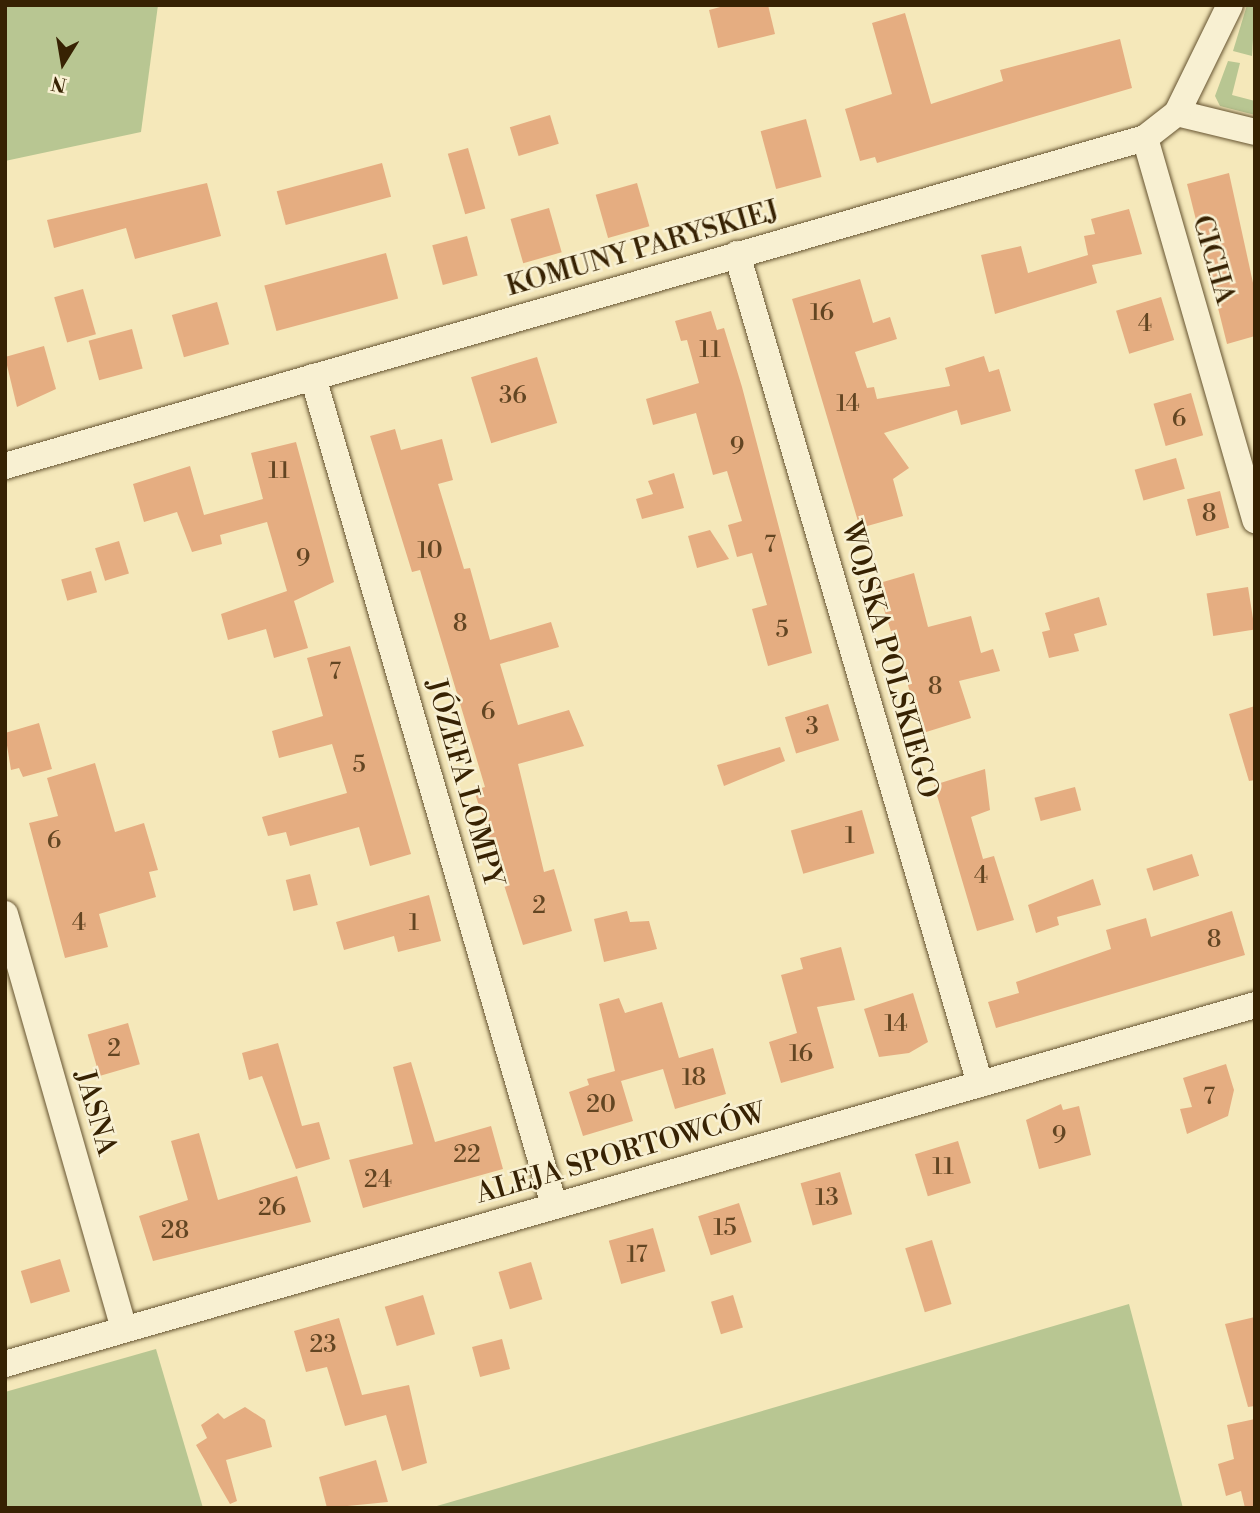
<!DOCTYPE html>
<meta charset="utf-8">
<style>
body{margin:0}
#map{position:relative;width:1260px;height:1513px;overflow:hidden;background:#f5e8ba;font-family:"Libre Bodoni",serif}
div>[style]{position:absolute}
.green>*{inset:0;background:#b8c692}
.building>*{inset:0;background:#e5ad81;transform-origin:0 0}
.roads{filter:drop-shadow(0 0 2px #665431) drop-shadow(0 0 2px #665431)}
.street>*{height:26px;margin:-13px;padding:0 13px;transform-origin:13px;border-radius:13px;background:#f8f0d2}
span{translate:-50% -50%;white-space:nowrap;text-align:center;line-height:1.15;-webkit-text-stroke:5px #f8f0d2;paint-order:stroke}
.number-label{font-size:24px;color:#624522}
.number-label span{-webkit-text-stroke-width:0}
.street-label{font-size:28px;color:#372203}
.frame{position:absolute;inset:0;border:7px solid #372203;pointer-events:none}
.north{position:absolute;left:28px;top:28px;width:70px;height:70px;-webkit-text-stroke:5px #f8f0d2;paint-order:stroke;rotate:191deg;font-size:19px;font-weight:700;line-height:28px;text-align:center;color:#372203}
.north::after{content:'';display:block;margin:auto;width:24px;height:32px;background:#372203;clip-path:polygon(50% 0,100% 100%,50% 72%,0 100%)}
</style>
<div id="map">
<div class="green">
<div style="clip-path:polygon(5px 5px,158px 5px,141px 132px,5px 161px)"></div>
<div style="clip-path:polygon(1247px 5px,1255px 5px,1252px 56px,1233px 51px)"></div>
<div style="clip-path:polygon(1228px 61px,1240px 63px,1232px 95px,1255px 101px,1255px 115px,1220px 106px,1215px 96px)"></div>
<div style="clip-path:polygon(1129px 1304px,1183px 1508px,430px 1508px)"></div>
<div style="clip-path:polygon(156px 1349px,203px 1508px,5px 1508px,5px 1392px)"></div>
</div>
<div class="building">
<div style="clip-path:polygon(728px 5px,768px 5px,775px 34px,718px 48px,709px 10px)"></div>
<div style="clip-path:polygon(905px 13px,931px 104px,1003px 81px,1000px 70px,1120px 39px,1132px 88px,877px 163px,875px 157px,860px 161px,845px 109px,892px 94px,872px 23px)"></div>
<div style="left:550px;top:115px;width:30px;height:42px;rotate:73deg"></div>
<div style="left:806px;top:119px;width:60px;height:47px;rotate:75deg"></div>
<div style="left:468px;top:148px;width:63px;height:21px;rotate:74deg"></div>
<div style="left:382px;top:163px;width:35px;height:109px;rotate:75deg"></div>
<div style="clip-path:polygon(1229px 173px,1255px 292px,1255px 336px,1227px 344px,1187px 184px)"></div>
<div style="clip-path:polygon(207px 183px,221px 236px,135px 259px,126px 228px,54px 248px,47px 220px)"></div>
<div style="left:637px;top:183px;width:45px;height:43px;rotate:74deg"></div>
<div style="left:549px;top:208px;width:46px;height:40px;rotate:74deg"></div>
<div style="clip-path:polygon(1129px 209px,1142px 254px,1092px 265px,1097px 283px,995px 314px,981px 255px,1021px 246px,1028px 273px,1088px 255px,1084px 236px,1095px 234px,1091px 219px)"></div>
<div style="left:467px;top:236px;width:41px;height:36px;rotate:75deg"></div>
<div style="left:386px;top:253px;width:47px;height:126px;rotate:75deg"></div>
<div style="clip-path:polygon(860px 279px,873px 323px,890px 317px,897px 339px,855px 352px,867px 388px,874px 387px,877px 399px,950px 386px,945px 368px,984px 356px,989px 372px,999px 369px,1011px 411px,961px 425px,957px 410px,884px 433px,909px 468px,893px 479px,903px 516px,860px 528px,792px 299px)"></div>
<div style="left:83px;top:289px;width:47px;height:30px;rotate:74deg"></div>
<div style="left:1161px;top:297px;width:45px;height:47px;rotate:73deg"></div>
<div style="left:217px;top:302px;width:44px;height:47px;rotate:74deg"></div>
<div style="clip-path:polygon(711px 311px,717px 330px,724px 328px,742px 387px,812px 653px,768px 666px,752px 609px,767px 605px,752px 553px,737px 557px,728px 525px,742px 521px,727px 471px,713px 475px,696px 413px,653px 425px,646px 399px,699px 383px,687px 340px,681px 341px,675px 321px)"></div>
<div style="left:132px;top:329px;width:41px;height:45px;rotate:75deg"></div>
<div style="clip-path:polygon(44px 346px,56px 389px,17px 407px,5px 357px)"></div>
<div style="left:537px;top:357px;width:69px;height:69px;rotate:73deg"></div>
<div style="left:1191px;top:393px;width:44px;height:39px;rotate:74deg"></div>
<div style="clip-path:polygon(395px 429px,401px 450px,442px 439px,453px 480px,438px 484px,464px 569px,470px 568px,490px 640px,551px 622px,559px 647px,500px 664px,518px 725px,569px 710px,584px 746px,518px 764px,544px 872px,554px 869px,572px 931px,523px 945px,474px 790px,485px 787px,420px 570px,412px 572px,370px 436px)"></div>
<div style="clip-path:polygon(296px 442px,334px 582px,294px 601px,308px 648px,274px 658px,266px 629px,228px 640px,221px 614px,287px 591px,267px 522px,220px 535px,222px 544px,192px 552px,177px 512px,144px 522px,133px 484px,190px 466px,204px 515px,263px 499px,251px 453px)"></div>
<div style="left:1176px;top:458px;width:32px;height:43px;rotate:74deg"></div>
<div style="clip-path:polygon(674px 473px,684px 508px,642px 519px,636px 499px,653px 494px,648px 481px)"></div>
<div style="left:1220px;top:491px;width:38px;height:34px;rotate:76deg"></div>
<div style="clip-path:polygon(710px 530px,729px 559px,697px 568px,688px 536px)"></div>
<div style="left:119px;top:541px;width:34px;height:25px;rotate:73deg"></div>
<div style="left:91px;top:571px;width:22px;height:31px;rotate:74deg"></div>
<div style="clip-path:polygon(914px 573px,928px 627px,971px 616px,981px 653px,993px 649px,1000px 671px,959px 681px,971px 718px,923px 733px,876px 584px)"></div>
<div style="left:1248px;top:587px;width:43px;height:42px;rotate:81deg"></div>
<div style="clip-path:polygon(1099px 597px,1107px 625px,1074px 634px,1079px 651px,1049px 658px,1042px 632px,1050px 630px,1045px 613px)"></div>
<div style="clip-path:polygon(350px 646px,411px 854px,370px 866px,359px 827px,290px 846px,286px 832px,268px 836px,262px 817px,347px 793px,332px 744px,279px 758px,272px 731px,323px 716px,307px 658px)"></div>
<div style="left:828px;top:704px;width:38px;height:45px;rotate:73deg"></div>
<div style="clip-path:polygon(1255px 706px,1255px 780px,1249px 781px,1229px 714px)"></div>
<div style="clip-path:polygon(39px 723px,52px 769px,23px 777px,19px 768px,11px 770px,5px 733px)"></div>
<div style="clip-path:polygon(780px 747px,785px 761px,724px 786px,717px 765px)"></div>
<div style="clip-path:polygon(95px 763px,115px 832px,144px 823px,158px 870px,149px 872px,156px 897px,99px 914px,108px 947px,65px 958px,29px 823px,58px 816px,47px 778px)"></div>
<div style="clip-path:polygon(985px 769px,990px 810px,971px 817px,983px 859px,994px 856px,1014px 920px,977px 931px,934px 785px)"></div>
<div style="left:1075px;top:787px;width:24px;height:42px;rotate:75deg"></div>
<div style="left:862px;top:810px;width:45px;height:74px;rotate:74deg"></div>
<div style="left:1192px;top:854px;width:23px;height:48px;rotate:72deg"></div>
<div style="left:310px;top:874px;width:32px;height:25px;rotate:76deg"></div>
<div style="clip-path:polygon(1093px 879px,1101px 905px,1057px 917px,1055px 909px,1059px 925px,1036px 933px,1028px 905px)"></div>
<div style="clip-path:polygon(429px 895px,441px 941px,398px 952px,394px 936px,344px 950px,336px 922px)"></div>
<div style="clip-path:polygon(627px 911px,630px 922px,649px 921px,657px 949px,604px 962px,594px 919px)"></div>
<div style="clip-path:polygon(1232px 911px,1245px 955px,996px 1028px,988px 1002px,1019px 993px,1016px 982px,1111px 949px,1106px 930px,1146px 918px,1151px 937px)"></div>
<div style="clip-path:polygon(841px 947px,855px 1000px,817px 1007px,834px 1068px,781px 1083px,769px 1042px,797px 1033px,781px 975px,803px 969px,800px 958px)"></div>
<div style="clip-path:polygon(913px 993px,928px 1042px,909px 1053px,879px 1057px,864px 1009px)"></div>
<div style="clip-path:polygon(619px 998px,625px 1013px,662px 1002px,679px 1058px,713px 1048px,726px 1094px,675px 1109px,663px 1069px,621px 1081px,633px 1121px,583px 1136px,569px 1092px,589px 1085px,587px 1079px,615px 1071px,599px 1004px)"></div>
<div style="left:128px;top:1023px;width:43px;height:42px;rotate:74deg"></div>
<div style="clip-path:polygon(278px 1043px,302px 1126px,319px 1122px,330px 1159px,296px 1169px,262px 1076px,249px 1080px,242px 1053px)"></div>
<div style="clip-path:polygon(411px 1062px,435px 1142px,491px 1126px,503px 1169px,363px 1208px,349px 1160px,413px 1144px,393px 1067px)"></div>
<div style="clip-path:polygon(1226px 1064px,1234px 1090px,1228px 1116px,1187px 1134px,1180px 1109px,1192px 1107px,1183px 1078px)"></div>
<div style="clip-path:polygon(1061px 1104px,1063px 1110px,1079px 1106px,1091px 1155px,1039px 1169px,1026px 1120px)"></div>
<div style="clip-path:polygon(199px 1133px,218px 1200px,297px 1176px,311px 1222px,153px 1261px,139px 1216px,188px 1200px,171px 1141px)"></div>
<div style="left:958px;top:1141px;width:44px;height:45px;rotate:73deg"></div>
<div style="left:840px;top:1172px;width:44px;height:41px;rotate:74deg"></div>
<div style="left:739px;top:1203px;width:41px;height:43px;rotate:72deg"></div>
<div style="left:653px;top:1228px;width:45px;height:46px;rotate:74deg"></div>
<div style="left:932px;top:1240px;width:67px;height:28px;rotate:73deg"></div>
<div style="left:60px;top:1259px;width:34px;height:41px;rotate:73deg"></div>
<div style="left:531px;top:1262px;width:39px;height:34px;rotate:73deg"></div>
<div style="left:423px;top:1295px;width:41px;height:40px;rotate:73deg"></div>
<div style="left:733px;top:1295px;width:34px;height:23px;rotate:73deg"></div>
<div style="clip-path:polygon(1255px 1317px,1255px 1406px,1248px 1407px,1225px 1324px)"></div>
<div style="clip-path:polygon(339px 1318px,362px 1395px,409px 1385px,427px 1463px,402px 1471px,386px 1415px,345px 1426px,327px 1367px,306px 1372px,294px 1331px)"></div>
<div style="left:502px;top:1339px;width:31px;height:31px;rotate:75deg"></div>
<div style="clip-path:polygon(245px 1407px,265px 1420px,272px 1447px,226px 1460px,237px 1501px,230px 1504px,196px 1445px,207px 1438px,201px 1425px,218px 1413px,224px 1419px)"></div>
<div style="clip-path:polygon(1255px 1419px,1255px 1508px,1245px 1508px,1241px 1491px,1226px 1496px,1218px 1464px,1234px 1459px,1227px 1425px)"></div>
<div style="clip-path:polygon(376px 1460px,388px 1502px,327px 1508px,319px 1477px)"></div>
</div>
<div class="roads">
<div class="street">
<div style="left:1177px;top:113px;width:80px;rotate:13.7deg"></div>
<div style="left:1145px;top:138px;width:398px;rotate:73.9deg"></div>
<div style="left:737px;top:254px;width:865px;rotate:73.68deg"></div>
<div style="left:313px;top:377px;width:862px;rotate:73.77deg"></div>
<div style="left:5px;top:466px;width:1186px;rotate:-16.05deg"></div>
<div style="left:1145px;top:138px;width:41px;rotate:-38deg"></div>
<div style="left:1177px;top:113px;width:120px;rotate:-63.9deg"></div>
<div style="left:5px;top:914px;width:432px;rotate:74deg"></div>
<div style="left:5px;top:1364px;width:1301px;rotate:-16.02deg"></div>
</div>
</div>
<div class="number-label">
<span style="left:822px;top:314px">16</span>
<span style="left:1145px;top:325px">4</span>
<span style="left:710px;top:351px">11</span>
<span style="left:513px;top:397px">36</span>
<span style="left:848px;top:405px">14</span>
<span style="left:1179px;top:420px">6</span>
<span style="left:737px;top:448px">9</span>
<span style="left:279px;top:472px">11</span>
<span style="left:1209px;top:515px">8</span>
<span style="left:770px;top:546px">7</span>
<span style="left:430px;top:552px">10</span>
<span style="left:303px;top:560px">9</span>
<span style="left:460px;top:625px">8</span>
<span style="left:782px;top:631px">5</span>
<span style="left:335px;top:673px">7</span>
<span style="left:935px;top:688px">8</span>
<span style="left:488px;top:713px">6</span>
<span style="left:812px;top:728px">3</span>
<span style="left:359px;top:766px">5</span>
<span style="left:850px;top:837px">1</span>
<span style="left:54px;top:842px">6</span>
<span style="left:981px;top:877px">4</span>
<span style="left:539px;top:907px">2</span>
<span style="left:79px;top:924px">4</span>
<span style="left:414px;top:924px">1</span>
<span style="left:1214px;top:941px">8</span>
<span style="left:896px;top:1025px">14</span>
<span style="left:114px;top:1050px">2</span>
<span style="left:801px;top:1055px">16</span>
<span style="left:694px;top:1079px">18</span>
<span style="left:1209px;top:1098px">7</span>
<span style="left:601px;top:1106px">20</span>
<span style="left:1059px;top:1137px">9</span>
<span style="left:467px;top:1156px">22</span>
<span style="left:943px;top:1168px">11</span>
<span style="left:378px;top:1181px">24</span>
<span style="left:827px;top:1199px">13</span>
<span style="left:272px;top:1209px">26</span>
<span style="left:725px;top:1229px">15</span>
<span style="left:175px;top:1232px">28</span>
<span style="left:637px;top:1256px">17</span>
<span style="left:323px;top:1346px">23</span>
</div>
<div class="street-label">
<span style="left:643px;top:249px;rotate:-16deg">KOMUNY PARYSKIEJ</span>
<span style="left:1213px;top:260px;rotate:74deg">CICHA</span>
<span style="left:889px;top:660px;rotate:74deg">WOJSKA POLSKIEGO</span>
<span style="left:464px;top:783px;rotate:74deg">JÓZEFA LOMPY</span>
<span style="left:95px;top:1113px;rotate:74deg">JASNA</span>
<span style="left:621px;top:1154px;rotate:-16deg">ALEJA SPORTOWCÓW</span>
</div>
<div class="frame"></div>
<div class="north">N</div>
</div>
